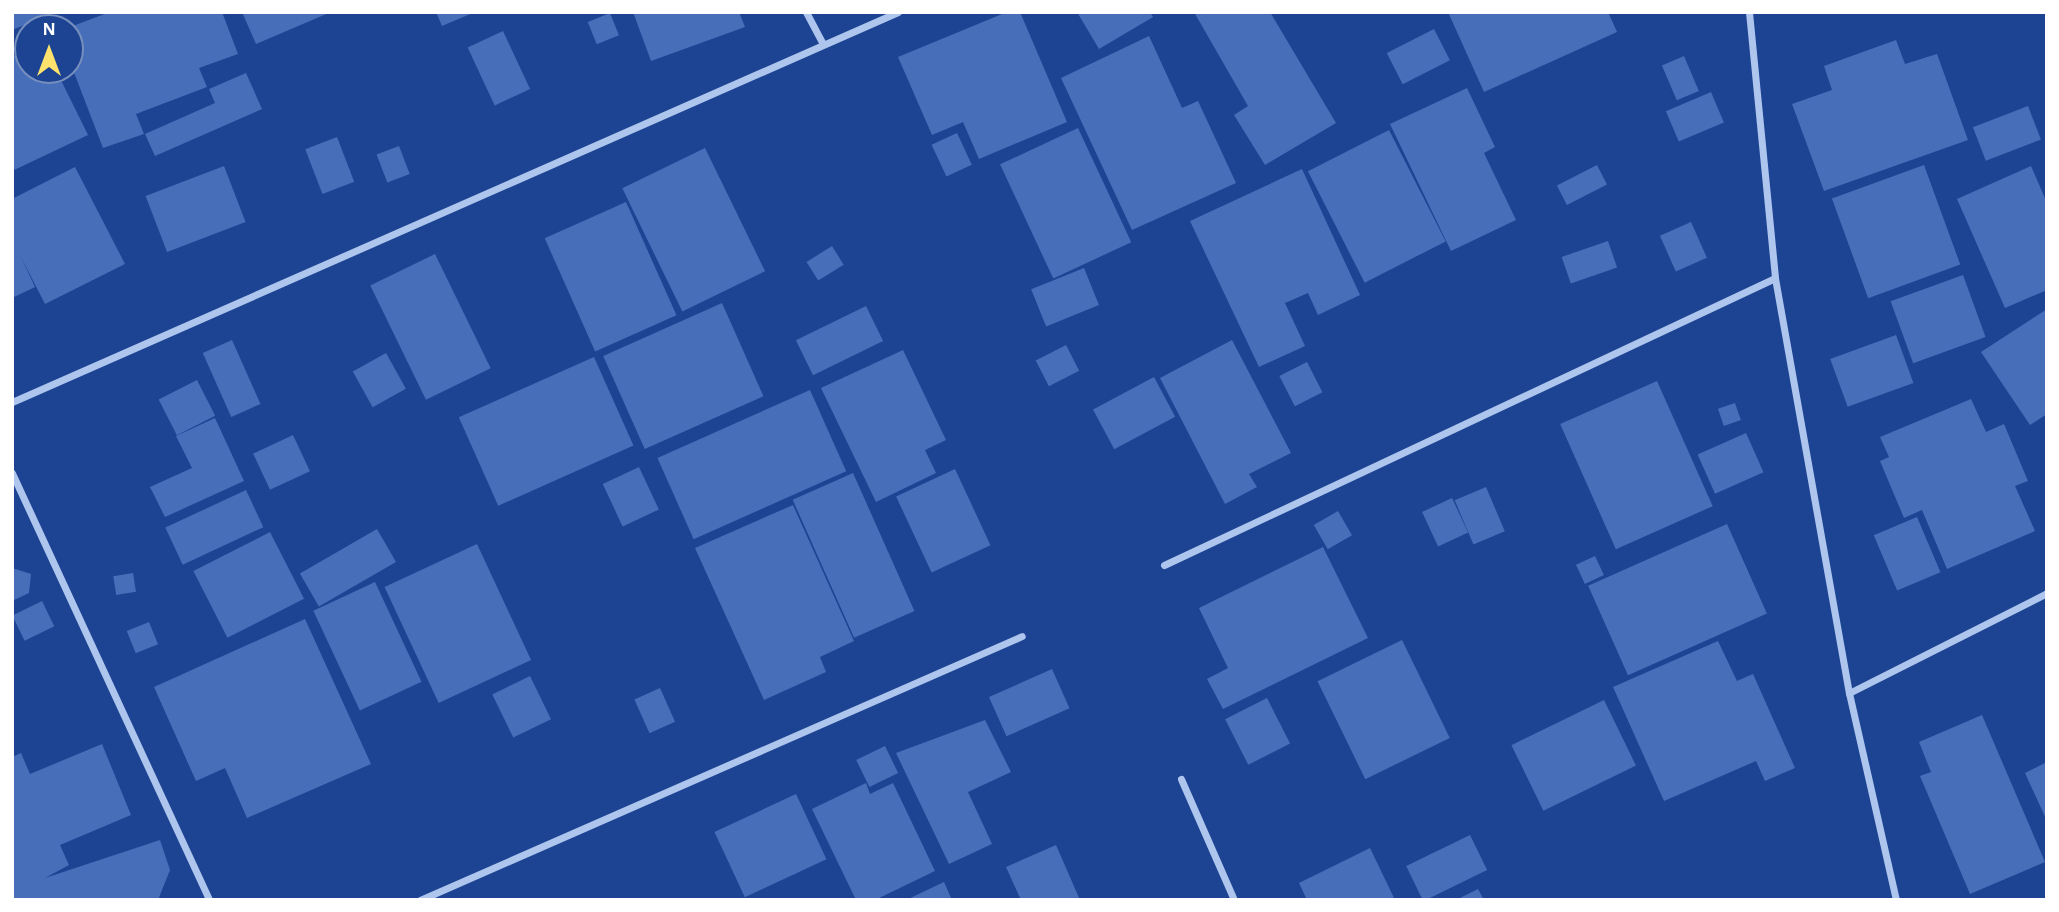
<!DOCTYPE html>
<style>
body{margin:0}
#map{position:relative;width:2059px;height:912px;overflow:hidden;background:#1d4492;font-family:"Alegreya Sans",sans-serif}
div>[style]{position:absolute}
.building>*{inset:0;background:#466eb9;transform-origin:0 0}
.minor>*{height:7px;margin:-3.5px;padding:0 3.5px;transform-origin:3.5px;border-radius:3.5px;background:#aec5ee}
span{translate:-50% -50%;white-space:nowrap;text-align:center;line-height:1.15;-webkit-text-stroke:6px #1d4492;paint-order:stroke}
.frame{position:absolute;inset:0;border:14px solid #fff;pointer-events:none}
.north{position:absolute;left:14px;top:14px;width:70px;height:70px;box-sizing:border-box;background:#1d4492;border:2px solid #778fbe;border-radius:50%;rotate:0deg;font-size:19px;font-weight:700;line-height:28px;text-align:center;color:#fff}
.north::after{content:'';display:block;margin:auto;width:24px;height:32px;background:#fde26d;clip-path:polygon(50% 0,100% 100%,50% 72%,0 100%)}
</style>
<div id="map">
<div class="building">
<div style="clip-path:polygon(12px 12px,57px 12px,12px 30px)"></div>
<div style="clip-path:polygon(110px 12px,222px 12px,238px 54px,199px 68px,207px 87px,136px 114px,144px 134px,103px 148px,70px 62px,70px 27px)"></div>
<div style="clip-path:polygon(242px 12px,331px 12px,256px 44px)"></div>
<div style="clip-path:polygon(436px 12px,475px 12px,442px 26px)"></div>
<div style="clip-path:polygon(633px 12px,739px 12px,745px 27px,651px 61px)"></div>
<div style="clip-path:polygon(1007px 12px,1020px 12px,1067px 122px,979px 159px,963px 122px,932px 135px,898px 57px)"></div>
<div style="clip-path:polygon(1077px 12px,1150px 12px,1153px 17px,1099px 49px)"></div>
<div style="clip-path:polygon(1194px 12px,1270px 12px,1336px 123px,1265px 165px,1234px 115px,1248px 106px)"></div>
<div style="clip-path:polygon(1448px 12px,1608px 12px,1617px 32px,1484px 92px)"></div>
<div style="left:610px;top:13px;width:24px;height:24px;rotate:68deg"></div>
<div style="left:1434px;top:29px;width:35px;height:53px;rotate:63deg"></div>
<div style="left:503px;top:31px;width:64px;height:39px;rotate:65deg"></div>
<div style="clip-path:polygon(1149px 36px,1182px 108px,1198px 101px,1236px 183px,1132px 230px,1061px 78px)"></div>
<div style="clip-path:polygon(1896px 40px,1905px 64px,1937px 54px,1968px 140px,1824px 191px,1792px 104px,1832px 90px,1824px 66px)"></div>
<div style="clip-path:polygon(28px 49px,28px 70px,56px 70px,88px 135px,12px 171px,12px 57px)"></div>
<div style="left:1684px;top:56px;width:38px;height:24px;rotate:67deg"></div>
<div style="clip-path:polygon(246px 73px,262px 109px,155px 156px,145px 134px,215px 103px,209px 89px)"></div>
<div style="clip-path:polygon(1467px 88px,1495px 147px,1484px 153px,1516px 220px,1451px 251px,1390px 124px)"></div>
<div style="left:1711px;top:92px;width:33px;height:49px;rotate:67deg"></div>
<div style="left:2028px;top:106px;width:36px;height:59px;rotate:69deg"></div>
<div style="left:1078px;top:128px;width:126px;height:86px;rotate:65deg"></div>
<div style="left:1389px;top:130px;width:125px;height:91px;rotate:63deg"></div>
<div style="left:957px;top:133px;width:35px;height:28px;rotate:65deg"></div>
<div style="left:337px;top:137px;width:48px;height:34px;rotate:69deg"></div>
<div style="left:399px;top:146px;width:30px;height:24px;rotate:69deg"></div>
<div style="left:705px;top:148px;width:137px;height:92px;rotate:64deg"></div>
<div style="left:1597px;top:165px;width:22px;height:45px;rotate:63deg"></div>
<div style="left:1924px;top:165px;width:106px;height:98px;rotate:70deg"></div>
<div style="left:224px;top:166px;width:60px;height:84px;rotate:69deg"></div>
<div style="clip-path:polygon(2031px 166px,2047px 203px,2047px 290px,2005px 308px,1957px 199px)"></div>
<div style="clip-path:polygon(75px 167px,125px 264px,45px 304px,21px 257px,35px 287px,12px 298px,12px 199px)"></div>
<div style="clip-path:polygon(1302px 169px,1360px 295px,1318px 315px,1308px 293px,1285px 303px,1305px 346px,1259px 367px,1190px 221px)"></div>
<div style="left:626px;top:202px;width:124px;height:89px;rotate:66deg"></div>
<div style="left:1691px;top:222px;width:39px;height:34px;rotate:66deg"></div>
<div style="left:1608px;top:241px;width:28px;height:49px;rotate:71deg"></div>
<div style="left:832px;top:246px;width:22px;height:30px;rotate:58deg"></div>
<div style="left:435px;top:254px;width:127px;height:72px;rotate:64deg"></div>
<div style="left:1084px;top:268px;width:40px;height:57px;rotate:68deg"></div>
<div style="left:1963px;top:275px;width:66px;height:77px;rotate:70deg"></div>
<div style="left:722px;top:303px;width:102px;height:130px;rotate:66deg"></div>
<div style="left:866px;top:306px;width:39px;height:78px;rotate:64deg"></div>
<div style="clip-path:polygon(2047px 309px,2047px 414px,2030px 425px,1981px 352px)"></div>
<div style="left:1896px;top:335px;width:51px;height:70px;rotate:70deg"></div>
<div style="left:232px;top:340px;width:70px;height:32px;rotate:66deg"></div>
<div style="clip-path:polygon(1232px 340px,1291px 453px,1249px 474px,1257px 487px,1225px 504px,1160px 378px)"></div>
<div style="left:1066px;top:345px;width:29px;height:34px;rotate:63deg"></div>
<div style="clip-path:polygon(903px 350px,946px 440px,925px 450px,936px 473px,876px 502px,821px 388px)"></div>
<div style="left:386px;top:353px;width:41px;height:38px;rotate:61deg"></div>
<div style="left:594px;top:357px;width:97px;height:148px;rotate:66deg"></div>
<div style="left:1307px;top:362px;width:34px;height:31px;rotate:63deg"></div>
<div style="left:1154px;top:377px;width:45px;height:69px;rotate:62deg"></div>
<div style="left:197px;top:380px;width:40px;height:43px;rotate:63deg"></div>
<div style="left:1657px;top:381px;width:137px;height:106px;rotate:66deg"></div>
<div style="left:810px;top:390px;width:89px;height:167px;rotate:66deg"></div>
<div style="clip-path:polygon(1971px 399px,1986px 432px,2004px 424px,2028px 481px,2015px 486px,2035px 531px,1947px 569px,1922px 510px,1904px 518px,1880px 461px,1889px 457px,1880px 437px)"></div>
<div style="left:1735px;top:403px;width:18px;height:18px;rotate:71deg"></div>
<div style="clip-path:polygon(215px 418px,244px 481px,165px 517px,150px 487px,192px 468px,176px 436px)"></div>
<div style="left:1746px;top:433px;width:43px;height:53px;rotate:66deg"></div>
<div style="left:293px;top:435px;width:40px;height:44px;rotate:65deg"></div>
<div style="left:639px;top:467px;width:47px;height:40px;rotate:65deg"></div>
<div style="left:955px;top:469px;width:84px;height:65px;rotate:65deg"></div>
<div style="left:853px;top:473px;width:151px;height:66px;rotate:66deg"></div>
<div style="left:1486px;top:487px;width:48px;height:34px;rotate:67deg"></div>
<div style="left:246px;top:490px;width:41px;height:89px;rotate:65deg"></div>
<div style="left:1452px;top:498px;width:38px;height:33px;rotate:65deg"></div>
<div style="clip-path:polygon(793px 505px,854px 641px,820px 657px,826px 672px,764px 700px,695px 548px)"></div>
<div style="left:1338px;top:511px;width:28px;height:28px;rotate:60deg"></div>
<div style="left:1917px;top:517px;width:60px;height:47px;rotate:67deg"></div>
<div style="left:1727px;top:524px;width:98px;height:152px;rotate:66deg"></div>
<div style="left:377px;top:529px;width:38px;height:89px;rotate:60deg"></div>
<div style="left:270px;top:532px;width:75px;height:86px;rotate:63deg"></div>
<div style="left:477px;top:544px;width:128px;height:102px;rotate:65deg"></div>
<div style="clip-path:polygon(1323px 547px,1368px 638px,1223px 709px,1207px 679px,1228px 668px,1199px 608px)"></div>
<div style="left:1595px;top:556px;width:21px;height:21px;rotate:65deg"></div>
<div style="clip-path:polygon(12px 568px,31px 574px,29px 593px,12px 601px)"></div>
<div style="left:133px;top:573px;width:19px;height:20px;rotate:81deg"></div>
<div style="left:375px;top:582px;width:110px;height:68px;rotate:65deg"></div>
<div style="left:42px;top:601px;width:28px;height:33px;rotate:64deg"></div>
<div style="clip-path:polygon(305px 619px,371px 764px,247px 818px,225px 768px,196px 781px,154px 687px)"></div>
<div style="left:149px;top:622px;width:24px;height:24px;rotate:68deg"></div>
<div style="left:1402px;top:640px;width:109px;height:94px;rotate:64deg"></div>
<div style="clip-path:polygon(1718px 641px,1737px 681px,1753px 674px,1795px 768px,1765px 781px,1756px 761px,1664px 801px,1613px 687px)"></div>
<div style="left:1052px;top:669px;width:43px;height:69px;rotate:66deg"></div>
<div style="left:530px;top:676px;width:48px;height:42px;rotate:64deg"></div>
<div style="left:660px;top:688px;width:37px;height:28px;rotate:66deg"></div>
<div style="left:1267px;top:698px;width:51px;height:47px;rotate:63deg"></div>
<div style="left:1604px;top:700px;width:73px;height:103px;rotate:64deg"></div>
<div style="clip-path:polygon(1982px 715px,2045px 862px,1970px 894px,1920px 776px,1931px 772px,1919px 742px)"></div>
<div style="clip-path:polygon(985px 720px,1011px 772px,968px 792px,992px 844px,949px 864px,896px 753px)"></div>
<div style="clip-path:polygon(102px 744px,131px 815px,60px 845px,69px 865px,45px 878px,160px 840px,170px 870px,158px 900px,12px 900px,12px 757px,21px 753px,30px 774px)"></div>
<div style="left:885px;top:746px;width:30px;height:32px;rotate:64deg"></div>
<div style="clip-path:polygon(2047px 762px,2047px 821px,2025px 773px)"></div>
<div style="clip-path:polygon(866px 783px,870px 794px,893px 783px,935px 871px,875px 900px,856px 900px,812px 809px)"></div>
<div style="left:796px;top:794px;width:72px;height:90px;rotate:65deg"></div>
<div style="left:1470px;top:835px;width:39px;height:71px;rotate:64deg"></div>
<div style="clip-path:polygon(1056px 845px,1080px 900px,1021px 900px,1006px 867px)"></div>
<div style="clip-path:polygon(1370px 848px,1395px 900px,1307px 900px,1299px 883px)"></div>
<div style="clip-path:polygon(944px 882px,952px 900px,906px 900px)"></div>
<div style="clip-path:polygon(1478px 889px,1484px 900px,1456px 900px)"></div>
</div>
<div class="minor">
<div style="left:806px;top:12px;width:36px;rotate:62deg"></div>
<div style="left:1749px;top:12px;width:267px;rotate:84.4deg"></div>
<div style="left:1775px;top:278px;width:422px;rotate:79.9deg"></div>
<div style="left:1849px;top:693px;width:212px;rotate:77.2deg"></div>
<div style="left:12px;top:402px;width:968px;rotate:-23.76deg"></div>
<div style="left:12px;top:473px;width:470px;rotate:65.2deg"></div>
<div style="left:1164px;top:565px;width:675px;rotate:-25.16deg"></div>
<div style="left:1849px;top:693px;width:222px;rotate:-26.8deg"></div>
<div style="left:1181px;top:779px;width:132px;rotate:66.3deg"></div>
<div style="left:420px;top:900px;width:657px;rotate:-23.68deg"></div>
</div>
<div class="frame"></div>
<div class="north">N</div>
</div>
